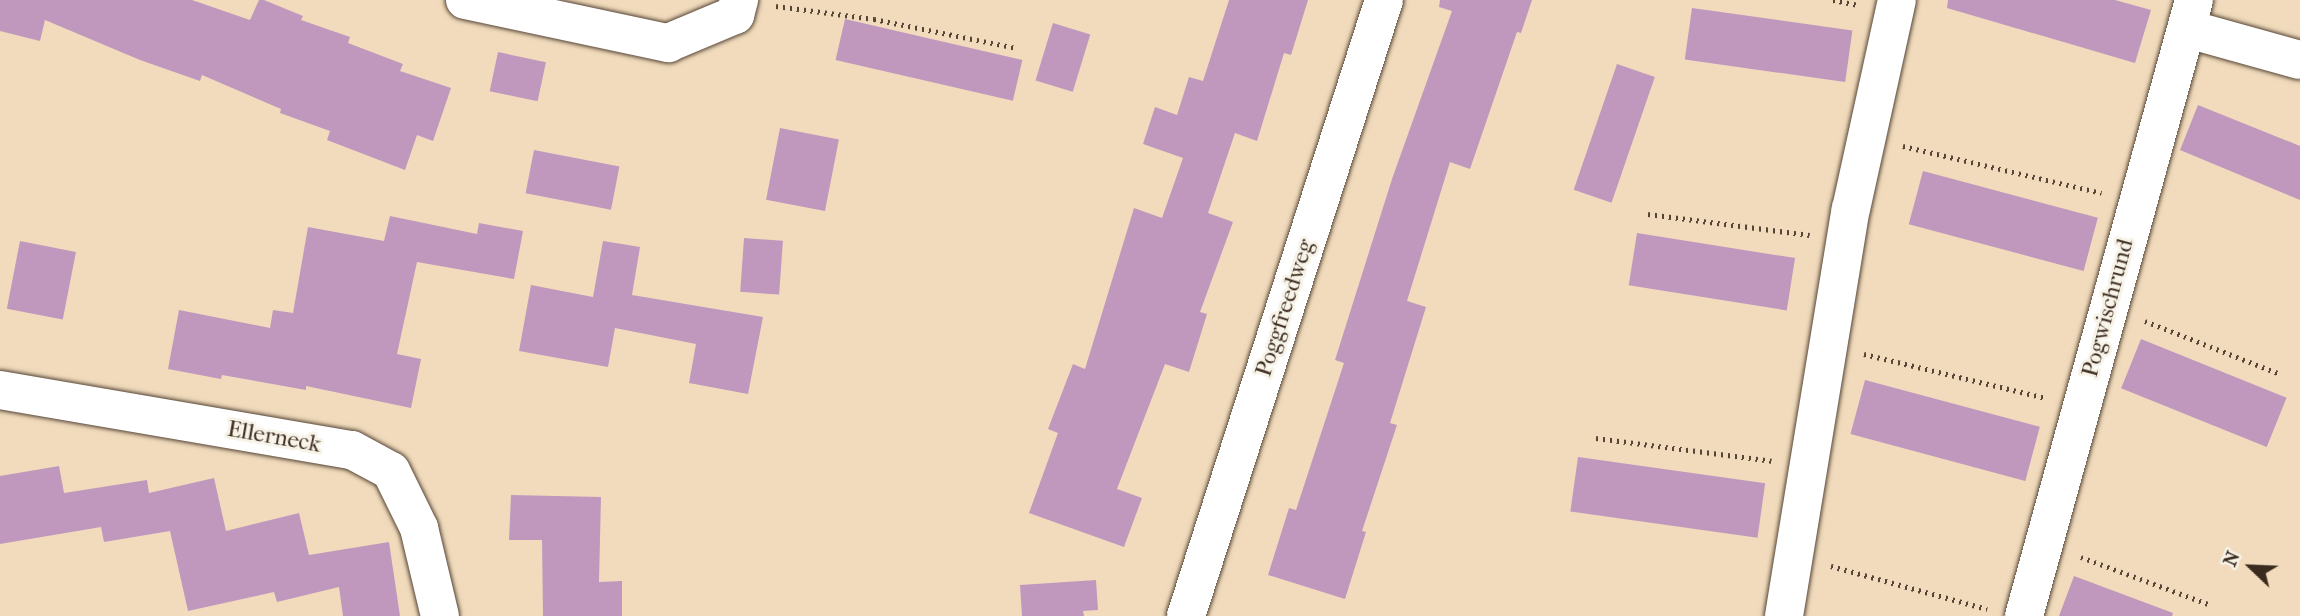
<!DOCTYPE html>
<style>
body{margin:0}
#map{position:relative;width:2300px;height:616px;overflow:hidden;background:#f1dbbc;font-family:"IM FELL French Canon",serif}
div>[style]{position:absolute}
.building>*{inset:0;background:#c098be;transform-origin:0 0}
.path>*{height:4.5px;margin-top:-2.25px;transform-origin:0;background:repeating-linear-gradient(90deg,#564536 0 2px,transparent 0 7px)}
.roads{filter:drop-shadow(0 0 2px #564536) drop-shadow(0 0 2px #564536)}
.minor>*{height:38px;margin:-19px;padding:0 19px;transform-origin:19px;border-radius:19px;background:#fff}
span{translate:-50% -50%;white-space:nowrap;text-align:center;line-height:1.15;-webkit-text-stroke:6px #f7f3e8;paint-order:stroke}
.street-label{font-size:23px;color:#3b2a1e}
.north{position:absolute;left:2216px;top:532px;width:70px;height:70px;-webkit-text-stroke:5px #f7f3e8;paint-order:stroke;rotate:293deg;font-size:19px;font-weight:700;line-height:28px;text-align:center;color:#3b2a1e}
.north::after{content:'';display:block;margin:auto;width:24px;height:32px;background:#3b2a1e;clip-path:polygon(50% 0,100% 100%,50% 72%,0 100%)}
</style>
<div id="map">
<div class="building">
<div style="clip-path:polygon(0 0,192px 0,250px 20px,259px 0,264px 0,303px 16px,301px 20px,350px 37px,348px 43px,403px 64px,400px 71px,451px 88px,433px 141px,417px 135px,405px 170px,327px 140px,330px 131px,280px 113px,281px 109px,202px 75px,200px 81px,140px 60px,45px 20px,40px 41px,0 31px)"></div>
<div style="clip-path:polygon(1229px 0,1308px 0,1291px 55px,1284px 53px,1257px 141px,1235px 133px,1208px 213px,1233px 222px,1200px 312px,1207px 314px,1189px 372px,1165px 364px,1117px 489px,1142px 498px,1124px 547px,1029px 513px,1058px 433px,1048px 429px,1073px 364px,1085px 369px,1134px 208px,1162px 218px,1183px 158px,1143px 144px,1155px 107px,1177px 115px,1189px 77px,1203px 81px)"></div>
<div style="clip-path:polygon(1440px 0,1532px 0,1521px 33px,1517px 32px,1470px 169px,1450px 162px,1407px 301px,1426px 307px,1390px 423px,1397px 425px,1362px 531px,1366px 532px,1345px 599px,1268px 575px,1289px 508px,1296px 510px,1344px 363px,1335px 360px,1392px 179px,1452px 11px,1439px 7px)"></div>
<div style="clip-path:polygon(1948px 0,2115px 0,2151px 10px,2135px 63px,1947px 8px)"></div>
<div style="left:1692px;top:8px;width:162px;height:52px;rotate:8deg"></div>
<div style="left:845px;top:19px;width:182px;height:42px;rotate:13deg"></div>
<div style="left:1053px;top:23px;width:39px;height:60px;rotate:17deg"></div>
<div style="left:498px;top:52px;width:49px;height:40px;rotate:12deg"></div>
<div style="left:1617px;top:64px;width:40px;height:133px;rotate:19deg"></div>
<div style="clip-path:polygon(2198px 105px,2300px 146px,2300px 200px,2180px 150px)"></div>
<div style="left:780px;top:128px;width:60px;height:73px;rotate:11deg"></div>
<div style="left:534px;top:150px;width:87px;height:44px;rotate:11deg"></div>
<div style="left:1923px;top:171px;width:181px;height:55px;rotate:15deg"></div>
<div style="clip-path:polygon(390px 216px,477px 234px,479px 223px,523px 231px,514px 279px,417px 262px,397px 354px,421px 359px,411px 408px,306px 386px,306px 390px,222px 375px,221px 379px,168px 369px,179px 310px,270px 328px,273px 310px,293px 313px,308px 227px,384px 241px)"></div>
<div style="left:1637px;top:233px;width:160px;height:53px;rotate:9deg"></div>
<div style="left:744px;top:238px;width:39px;height:54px;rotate:4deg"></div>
<div style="left:20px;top:241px;width:57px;height:69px;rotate:11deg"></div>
<div style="clip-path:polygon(603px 241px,640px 247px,632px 295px,763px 317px,748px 394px,689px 383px,696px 344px,615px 328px,608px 367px,519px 351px,531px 285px,593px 297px)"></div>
<div style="left:2141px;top:339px;width:157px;height:53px;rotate:22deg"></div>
<div style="left:1865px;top:380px;width:181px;height:56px;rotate:15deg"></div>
<div style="left:1578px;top:457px;width:189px;height:55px;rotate:8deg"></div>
<div style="clip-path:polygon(59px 466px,64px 493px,147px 480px,149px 493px,214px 478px,226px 531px,299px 513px,309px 555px,389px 542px,400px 616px,343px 616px,339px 587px,277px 602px,274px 592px,188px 611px,170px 531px,104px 542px,101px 527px,0 544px,0 476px)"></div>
<div style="clip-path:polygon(511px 495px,601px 497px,599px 582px,622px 581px,622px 616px,543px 616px,542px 540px,509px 540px)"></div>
<div style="clip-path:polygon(2074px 576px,2173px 613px,2172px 616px,2059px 616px)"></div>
<div style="clip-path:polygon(1096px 580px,1098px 610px,1083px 611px,1084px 616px,1022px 616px,1020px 585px)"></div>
</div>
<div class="path">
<div style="left:1833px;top:0;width:26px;rotate:11deg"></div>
<div style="left:776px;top:6px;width:99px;rotate:7.6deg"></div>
<div style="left:874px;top:19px;width:145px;rotate:11.5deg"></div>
<div style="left:1903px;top:146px;width:204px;rotate:13.3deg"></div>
<div style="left:1648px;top:214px;width:163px;rotate:7.4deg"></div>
<div style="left:2145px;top:321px;width:143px;rotate:21.4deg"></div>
<div style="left:1864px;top:354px;width:187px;rotate:13.6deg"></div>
<div style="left:1596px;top:438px;width:177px;rotate:7.4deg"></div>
<div style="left:2081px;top:557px;width:139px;rotate:20.3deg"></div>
<div style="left:1831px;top:566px;width:162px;rotate:15.4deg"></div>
</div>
<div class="roads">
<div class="minor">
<div style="left:465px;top:0;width:208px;rotate:12deg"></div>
<div style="left:668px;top:43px;width:73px;rotate:-22.7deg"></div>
<div style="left:735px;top:15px;width:16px;rotate:-75deg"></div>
<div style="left:2188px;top:29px;width:116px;rotate:15.5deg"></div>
<div style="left:0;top:390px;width:357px;rotate:9.7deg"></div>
<div style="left:352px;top:450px;width:44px;rotate:28.3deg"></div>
<div style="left:391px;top:471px;width:64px;rotate:63.8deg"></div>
<div style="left:419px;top:528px;width:90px;rotate:76.6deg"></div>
<div style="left:1186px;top:616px;width:647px;rotate:-72.18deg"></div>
<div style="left:1784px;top:616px;width:412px;rotate:-80.7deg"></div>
<div style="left:1851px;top:209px;width:214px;rotate:-77.6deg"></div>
<div style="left:2024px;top:616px;width:639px;rotate:-74.57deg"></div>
</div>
</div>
<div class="street-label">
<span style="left:1285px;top:308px;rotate:-72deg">Poggfreedweg</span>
<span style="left:2108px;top:308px;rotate:-75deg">Pogwischrund</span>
<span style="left:274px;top:437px;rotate:10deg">Ellerneck</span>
</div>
<div class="north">N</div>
</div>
